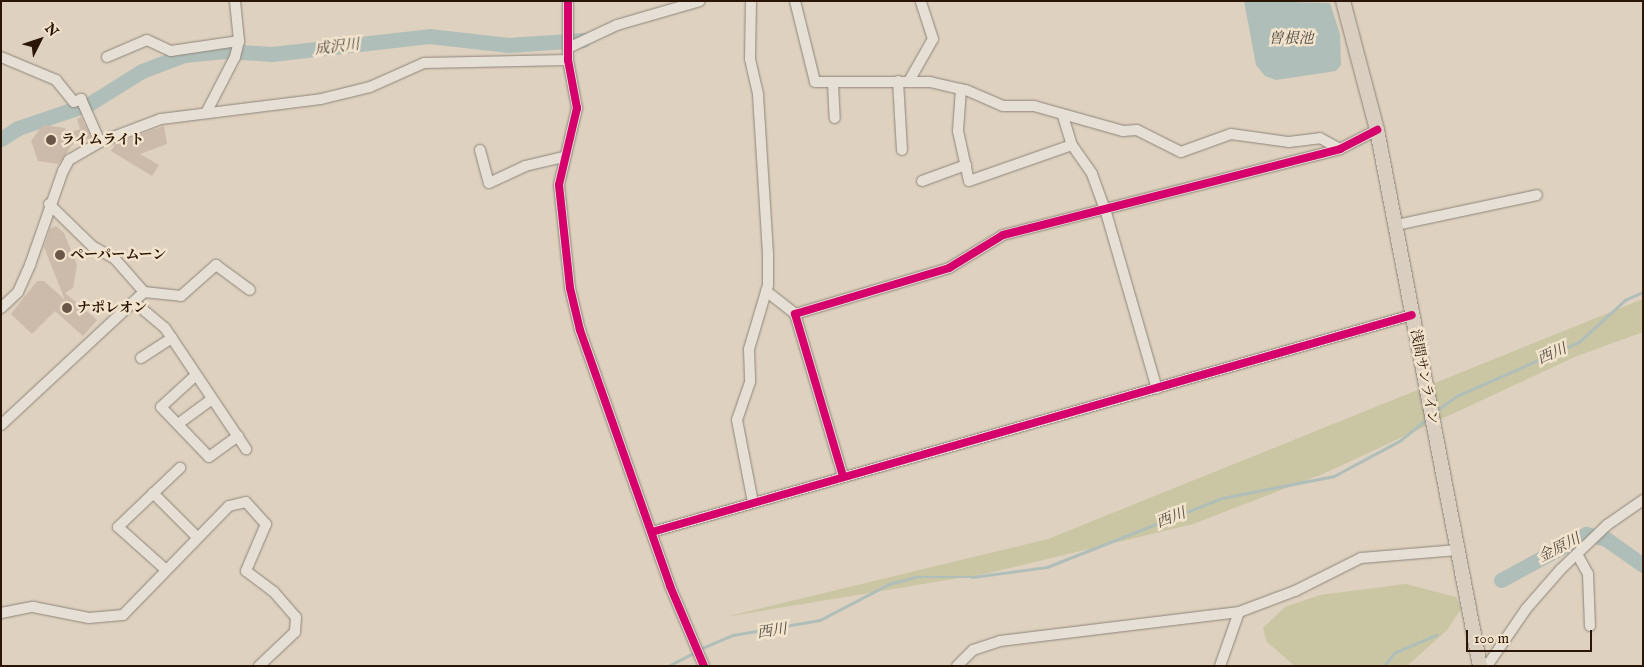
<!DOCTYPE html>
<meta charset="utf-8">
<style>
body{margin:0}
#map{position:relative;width:1644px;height:667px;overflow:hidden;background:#ded1bf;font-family:"IM FELL English","Noto Serif JP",serif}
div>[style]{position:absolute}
.green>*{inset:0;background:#cac5a2}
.water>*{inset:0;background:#b0beb9}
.stream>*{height:2.5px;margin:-1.25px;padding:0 1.25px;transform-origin:1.25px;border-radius:1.25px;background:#b0beb9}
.river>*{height:15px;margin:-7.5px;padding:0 7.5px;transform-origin:7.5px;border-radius:7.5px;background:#b0beb9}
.building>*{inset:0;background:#ccbaaa}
.roads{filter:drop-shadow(0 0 1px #8e8579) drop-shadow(0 0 1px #8e8579)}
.minor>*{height:10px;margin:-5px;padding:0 5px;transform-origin:5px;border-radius:5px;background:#e5dfd5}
.major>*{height:14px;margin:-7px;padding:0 7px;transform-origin:7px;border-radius:7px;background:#d9cec0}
.cycleway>*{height:8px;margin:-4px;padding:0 4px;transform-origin:4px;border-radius:4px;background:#d6006c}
.dots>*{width:14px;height:14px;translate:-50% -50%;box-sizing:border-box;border:2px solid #f2e3cd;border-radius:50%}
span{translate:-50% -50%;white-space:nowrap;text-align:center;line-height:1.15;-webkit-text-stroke:5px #f2e3cd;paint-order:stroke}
.poi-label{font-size:14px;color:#2b1506;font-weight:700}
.left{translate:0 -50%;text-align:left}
.street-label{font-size:14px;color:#2b1506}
.water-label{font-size:15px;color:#534d44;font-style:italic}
.frame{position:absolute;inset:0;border:2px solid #2b1506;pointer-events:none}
.north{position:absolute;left:15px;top:15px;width:50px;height:50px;-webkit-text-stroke:4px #f2e3cd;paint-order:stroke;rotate:49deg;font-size:14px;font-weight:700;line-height:20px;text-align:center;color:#2b1506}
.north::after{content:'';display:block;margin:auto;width:18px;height:22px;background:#2b1506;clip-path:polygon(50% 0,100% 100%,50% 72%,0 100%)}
.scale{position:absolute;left:1466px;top:630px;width:126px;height:22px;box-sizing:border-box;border:2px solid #2b1506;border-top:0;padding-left:6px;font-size:15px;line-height:18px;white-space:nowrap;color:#2b1506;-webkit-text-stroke:4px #f2e3cd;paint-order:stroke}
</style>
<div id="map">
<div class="green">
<div style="clip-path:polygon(1643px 299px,1643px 332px,1577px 356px,1325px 473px,1193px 524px,989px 573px,725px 617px,1048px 539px)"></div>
<div style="clip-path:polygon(1406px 584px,1456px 597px,1461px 609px,1447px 630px,1407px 666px,1295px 666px,1267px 642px,1263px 628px,1285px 607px,1320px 595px)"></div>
</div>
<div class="water">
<div style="clip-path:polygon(1244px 1px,1330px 3px,1340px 34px,1341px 65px,1336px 71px,1276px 80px,1265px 76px,1256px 65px)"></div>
</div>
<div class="stream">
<div style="left:1436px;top:411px;width:26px;rotate:-36deg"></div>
<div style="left:1457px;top:396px;width:133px;rotate:-23.9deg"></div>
<div style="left:1579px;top:342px;width:62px;rotate:-42.4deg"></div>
<div style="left:1625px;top:300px;width:20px;rotate:-24deg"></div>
<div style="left:700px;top:649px;width:36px;rotate:-23deg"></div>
<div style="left:733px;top:635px;width:88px;rotate:-9.8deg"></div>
<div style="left:820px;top:620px;width:78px;rotate:-27.6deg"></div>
<div style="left:889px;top:584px;width:28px;rotate:-15deg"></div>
<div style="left:916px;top:577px;width:56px"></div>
<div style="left:972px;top:577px;width:76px;rotate:-7.6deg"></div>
<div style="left:1047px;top:567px;width:188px;rotate:-21.5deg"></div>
<div style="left:1222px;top:498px;width:114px;rotate:-11.1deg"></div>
<div style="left:1334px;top:476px;width:76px;rotate:-28.2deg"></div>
<div style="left:1401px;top:440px;width:35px;rotate:-39deg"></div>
<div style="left:668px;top:666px;width:30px;rotate:-27deg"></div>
<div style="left:1384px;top:666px;width:16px;rotate:-52deg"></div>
<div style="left:1394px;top:653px;width:46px;rotate:-23.2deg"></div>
</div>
<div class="river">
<div style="left:1px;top:139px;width:20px;rotate:-33deg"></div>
<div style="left:18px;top:128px;width:75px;rotate:-18.7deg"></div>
<div style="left:89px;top:104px;width:62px;rotate:-31.9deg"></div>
<div style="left:142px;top:71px;width:45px;rotate:-20.9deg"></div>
<div style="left:184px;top:55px;width:41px;rotate:-5.6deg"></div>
<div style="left:225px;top:51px;width:47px;rotate:3.7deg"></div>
<div style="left:272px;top:54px;width:158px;rotate:-6.5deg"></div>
<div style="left:429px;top:36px;width:80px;rotate:6.5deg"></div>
<div style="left:508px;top:45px;width:75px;rotate:-3.8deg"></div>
<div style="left:1501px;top:580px;width:97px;rotate:-28.4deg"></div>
<div style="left:1586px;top:534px;width:21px;rotate:14deg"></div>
<div style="left:1606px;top:539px;width:45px;rotate:35.1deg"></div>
</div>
<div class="building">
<div style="clip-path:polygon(81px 117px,91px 138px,72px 145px,59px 164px,38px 161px,31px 141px,43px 125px,65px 128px,67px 134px,80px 129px,77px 119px)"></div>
<div style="clip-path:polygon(164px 126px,167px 144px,140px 154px,159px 165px,152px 176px,111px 151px,116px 143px)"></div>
<div style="clip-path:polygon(56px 226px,64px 233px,77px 265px,73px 288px,65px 293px,97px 320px,83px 336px,55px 311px,32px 334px,11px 314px,37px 281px,44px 281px,65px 300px,44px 247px,50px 229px)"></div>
</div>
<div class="roads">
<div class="minor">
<div style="left:568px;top:1px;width:59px;rotate:90deg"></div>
<div style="left:568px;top:60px;width:49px;rotate:79.4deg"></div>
<div style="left:577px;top:108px;width:79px;rotate:103.2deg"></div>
<div style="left:559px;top:185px;width:104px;rotate:83.9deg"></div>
<div style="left:570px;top:288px;width:43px;rotate:76.6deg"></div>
<div style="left:580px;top:330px;width:271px;rotate:70.6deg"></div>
<div style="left:670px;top:586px;width:87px;rotate:67deg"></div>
<div style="left:751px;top:1px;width:58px;rotate:91deg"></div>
<div style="left:750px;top:59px;width:37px;rotate:77deg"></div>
<div style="left:758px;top:95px;width:159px;rotate:86.4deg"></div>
<div style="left:768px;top:254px;width:31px;rotate:90deg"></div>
<div style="left:768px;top:285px;width:67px;rotate:106.5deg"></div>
<div style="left:749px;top:349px;width:33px;rotate:88deg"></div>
<div style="left:750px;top:382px;width:40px;rotate:108.9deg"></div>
<div style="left:737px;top:420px;width:84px;rotate:79deg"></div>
<div style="left:795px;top:1px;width:83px;rotate:76.1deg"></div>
<div style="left:815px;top:82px;width:115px"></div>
<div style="left:930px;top:82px;width:37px;rotate:13deg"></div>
<div style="left:966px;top:90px;width:40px;rotate:23.4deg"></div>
<div style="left:1003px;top:106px;width:31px"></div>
<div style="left:1034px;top:106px;width:92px;rotate:15.7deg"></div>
<div style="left:1123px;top:131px;width:14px;rotate:-4deg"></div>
<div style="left:1137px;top:130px;width:49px;rotate:26.6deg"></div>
<div style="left:1181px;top:152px;width:53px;rotate:-19.8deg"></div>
<div style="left:1231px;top:134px;width:59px;rotate:7.9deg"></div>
<div style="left:1289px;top:142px;width:31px;rotate:-7deg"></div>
<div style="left:1320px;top:138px;width:23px;rotate:29deg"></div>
<div style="left:568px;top:48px;width:54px;rotate:-25.1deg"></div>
<div style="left:617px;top:25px;width:86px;rotate:-16.1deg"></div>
<div style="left:1px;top:57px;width:60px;rotate:22.7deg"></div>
<div style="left:56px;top:80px;width:28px;rotate:51deg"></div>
<div style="left:74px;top:102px;width:8px;rotate:-23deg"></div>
<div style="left:81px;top:99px;width:47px;rotate:66.2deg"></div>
<div style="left:107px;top:57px;width:43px;rotate:-23deg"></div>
<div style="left:147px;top:40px;width:26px;rotate:25deg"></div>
<div style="left:171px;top:51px;width:69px;rotate:-8.4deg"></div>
<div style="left:898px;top:81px;width:69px;rotate:86.7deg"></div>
<div style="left:909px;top:81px;width:48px;rotate:-60.3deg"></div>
<div style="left:933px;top:39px;width:40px;rotate:-108deg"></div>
<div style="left:833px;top:85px;width:33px;rotate:87deg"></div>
<div style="left:961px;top:89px;width:42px;rotate:94.1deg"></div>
<div style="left:958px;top:131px;width:51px;rotate:77.6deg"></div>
<div style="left:969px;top:181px;width:109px;rotate:-19.3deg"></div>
<div style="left:206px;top:113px;width:63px;rotate:-62.6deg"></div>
<div style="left:235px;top:57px;width:16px;rotate:-76deg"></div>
<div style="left:239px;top:41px;width:40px;rotate:-95.7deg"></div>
<div style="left:1063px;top:116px;width:30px;rotate:73deg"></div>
<div style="left:1072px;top:145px;width:35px;rotate:55deg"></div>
<div style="left:1092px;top:174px;width:37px;rotate:70deg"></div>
<div style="left:1105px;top:209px;width:187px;rotate:73.9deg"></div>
<div style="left:480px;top:150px;width:34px;rotate:75deg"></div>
<div style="left:489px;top:183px;width:40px;rotate:-25deg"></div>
<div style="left:525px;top:166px;width:39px;rotate:-13deg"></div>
<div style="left:922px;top:181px;width:47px;rotate:-20deg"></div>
<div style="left:49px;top:204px;width:60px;rotate:44.3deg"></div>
<div style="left:92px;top:246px;width:26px;rotate:29deg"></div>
<div style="left:115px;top:259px;width:44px;rotate:48.7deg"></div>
<div style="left:144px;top:292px;width:37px;rotate:6deg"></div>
<div style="left:181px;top:296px;width:47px;rotate:-41.5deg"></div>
<div style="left:216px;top:265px;width:42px;rotate:36.3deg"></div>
<div style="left:1396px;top:225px;width:144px;rotate:-12deg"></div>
<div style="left:766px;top:291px;width:37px;rotate:38deg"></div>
<div style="left:134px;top:302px;width:40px;rotate:40deg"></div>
<div style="left:165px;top:328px;width:146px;rotate:56.2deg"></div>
<div style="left:1px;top:308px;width:23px;rotate:-43deg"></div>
<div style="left:18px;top:292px;width:30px;rotate:-66deg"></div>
<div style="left:30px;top:265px;width:100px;rotate:-70.7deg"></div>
<div style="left:63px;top:171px;width:13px;rotate:-61deg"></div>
<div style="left:69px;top:160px;width:36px;rotate:-30deg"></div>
<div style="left:100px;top:142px;width:65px;rotate:-20.7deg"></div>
<div style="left:161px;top:119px;width:161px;rotate:-7.1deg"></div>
<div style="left:321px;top:99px;width:50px;rotate:-13.8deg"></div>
<div style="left:370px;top:87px;width:59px;rotate:-24deg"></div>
<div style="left:424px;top:63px;width:144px;rotate:-1.2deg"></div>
<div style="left:141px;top:358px;width:37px;rotate:-33deg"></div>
<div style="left:196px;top:375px;width:47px;rotate:137.6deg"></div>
<div style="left:161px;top:407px;width:69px;rotate:46.2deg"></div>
<div style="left:209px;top:457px;width:36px;rotate:-36deg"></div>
<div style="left:178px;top:424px;width:42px;rotate:-36.3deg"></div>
<div style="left:1px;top:425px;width:195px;rotate:-42.9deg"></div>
<div style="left:843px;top:476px;width:169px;rotate:-106.5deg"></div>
<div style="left:795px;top:314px;width:161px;rotate:-16.6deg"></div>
<div style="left:949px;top:268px;width:63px;rotate:-31.4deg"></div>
<div style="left:1003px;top:235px;width:348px;rotate:-14.3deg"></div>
<div style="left:1340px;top:149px;width:42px;rotate:-27.2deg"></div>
<div style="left:153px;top:493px;width:61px;rotate:45deg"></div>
<div style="left:652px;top:532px;width:790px;rotate:-15.94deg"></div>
<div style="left:1577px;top:554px;width:23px;rotate:61deg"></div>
<div style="left:1588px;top:574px;width:52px;rotate:87.8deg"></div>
<div style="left:165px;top:569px;width:63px;rotate:-138.2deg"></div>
<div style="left:118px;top:527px;width:86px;rotate:-43.6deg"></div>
<div style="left:1px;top:613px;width:33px;rotate:-11deg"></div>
<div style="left:33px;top:607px;width:57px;rotate:11.1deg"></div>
<div style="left:89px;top:618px;width:34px;rotate:-5deg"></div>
<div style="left:123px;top:615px;width:152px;rotate:-45.8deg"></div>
<div style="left:229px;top:506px;width:17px;rotate:-13deg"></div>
<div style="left:246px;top:502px;width:30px;rotate:48deg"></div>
<div style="left:266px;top:524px;width:51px;rotate:113.1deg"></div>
<div style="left:246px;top:571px;width:35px;rotate:37deg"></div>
<div style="left:274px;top:592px;width:33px;rotate:49deg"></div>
<div style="left:296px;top:617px;width:15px;rotate:94deg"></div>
<div style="left:295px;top:632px;width:50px;rotate:136.6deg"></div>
<div style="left:957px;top:666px;width:23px;rotate:-45deg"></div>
<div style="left:973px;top:650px;width:28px;rotate:-18deg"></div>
<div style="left:1000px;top:641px;width:241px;rotate:-6.9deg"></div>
<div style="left:1239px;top:612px;width:60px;rotate:-20.6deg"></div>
<div style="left:1295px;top:591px;width:74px;rotate:-26.6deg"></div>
<div style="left:1361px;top:558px;width:97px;rotate:-4.7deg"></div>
<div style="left:1220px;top:666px;width:57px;rotate:-70.6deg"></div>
<div style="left:1487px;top:666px;width:69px;rotate:-55.6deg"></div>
<div style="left:1526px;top:609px;width:53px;rotate:-48.8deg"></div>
<div style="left:1561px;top:569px;width:64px;rotate:-43.7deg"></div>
<div style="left:1607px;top:525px;width:44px;rotate:-34.8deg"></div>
</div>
<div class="major">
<div style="left:1343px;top:1px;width:133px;rotate:75.2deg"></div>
<div style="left:1377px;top:130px;width:546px;rotate:79.12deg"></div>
</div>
</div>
<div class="cycleway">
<div style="left:568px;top:1px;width:59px;rotate:90deg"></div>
<div style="left:568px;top:60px;width:49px;rotate:79.4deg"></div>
<div style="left:577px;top:108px;width:79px;rotate:103.2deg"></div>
<div style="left:559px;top:185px;width:104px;rotate:83.9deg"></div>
<div style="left:570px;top:288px;width:43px;rotate:76.6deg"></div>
<div style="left:580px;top:330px;width:271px;rotate:70.6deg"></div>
<div style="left:670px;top:586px;width:87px;rotate:67deg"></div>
<div style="left:843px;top:476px;width:169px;rotate:-106.5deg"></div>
<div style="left:795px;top:314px;width:161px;rotate:-16.6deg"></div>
<div style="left:949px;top:268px;width:63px;rotate:-31.4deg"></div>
<div style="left:1003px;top:235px;width:348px;rotate:-14.3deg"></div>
<div style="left:1340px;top:149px;width:42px;rotate:-27.2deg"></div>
<div style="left:652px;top:532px;width:790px;rotate:-15.94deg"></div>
</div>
<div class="dots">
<div style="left:51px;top:140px;background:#6a5747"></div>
<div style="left:60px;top:255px;background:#6a5747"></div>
<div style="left:67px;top:308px;background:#6a5747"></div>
</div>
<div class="poi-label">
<span class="left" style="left:61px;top:140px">ライムライト</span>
<span class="left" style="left:70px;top:255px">ペーパームーン</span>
<span class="left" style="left:77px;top:308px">ナポレオン</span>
</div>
<div class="street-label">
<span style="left:1424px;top:377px;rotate:79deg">浅間サンライン</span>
</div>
<div class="water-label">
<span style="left:1291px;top:39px">曽根池</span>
<span style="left:337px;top:47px;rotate:-7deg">成沢川</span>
<span style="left:1552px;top:354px;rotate:-24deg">西川</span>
<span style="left:1171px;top:518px;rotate:-21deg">西川</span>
<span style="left:1559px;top:548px;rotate:-27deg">金原川</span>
<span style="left:772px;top:631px;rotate:-8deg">西川</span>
</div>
<div class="frame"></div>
<div class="north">N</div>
<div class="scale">100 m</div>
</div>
